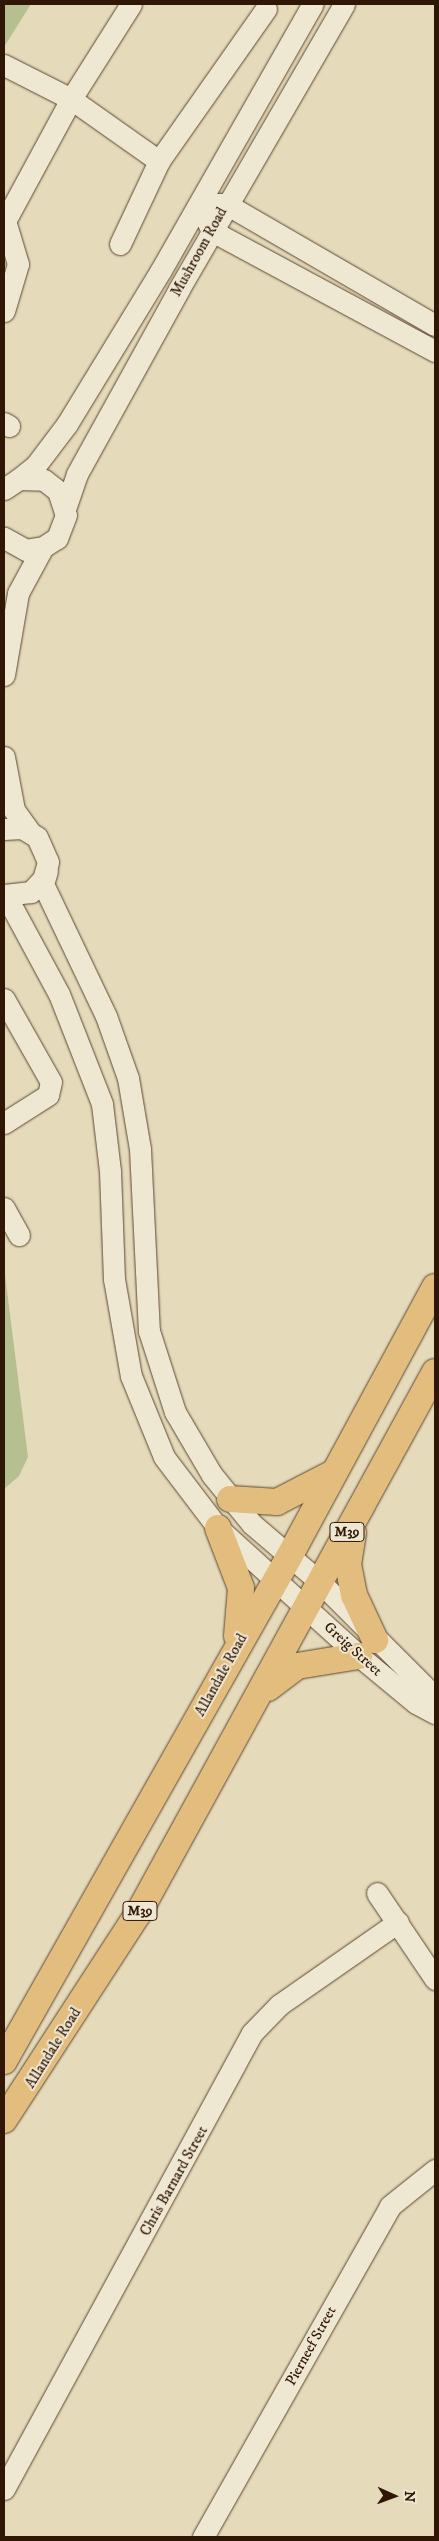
<!DOCTYPE html>
<style>
body{margin:0}
#map{position:relative;width:439px;height:2541px;overflow:hidden;background:#e5daba;font-family:"IM FELL DW Pica",serif}
div>[style]{position:absolute}
.green>*{inset:0;background:#b6bf8f}
.roads{filter:drop-shadow(0 0 1px #5d4732) drop-shadow(0 0 1px #5d4732)}
.minor>*{height:21px;margin:-10.5px;padding:0 10.5px;transform-origin:10.5px;border-radius:10.5px;background:#eee7d2}
.major>*{height:26px;margin:-13px;padding:0 13px;transform-origin:13px;border-radius:13px;background:#e2bd7d}
span{translate:-50% -50%;white-space:nowrap;text-align:center;line-height:1.15;-webkit-text-stroke:4px #eee7d2;paint-order:stroke}
.shield-label span{padding:1px 4px;background:#eee7d2;border:1px solid;border-radius:4px;-webkit-text-stroke-width:0}
.shield-label{font-size:14px;color:#301605;font-weight:700}
.street-label{font-size:15px;color:#301605}
.frame{position:absolute;inset:0;border:5px solid #301605;pointer-events:none}
.north{position:absolute;left:369px;top:2471px;width:50px;height:50px;-webkit-text-stroke:4px #eee7d2;paint-order:stroke;rotate:92deg;font-size:14px;font-weight:700;line-height:20px;text-align:center;color:#301605}
.north::after{content:'';display:block;margin:auto;width:18px;height:22px;background:#301605;clip-path:polygon(50% 0,100% 100%,50% 72%,0 100%)}
</style>
<div id="map">
<div class="green">
<div style="clip-path:polygon(4px 4px,31px 4px,4px 47px)"></div>
<div style="clip-path:polygon(4px 1267px,28px 1457px,19px 1476px,4px 1489px)"></div>
</div>
<div class="roads">
<div class="minor">
<div style="left:4px;top:65px;width:75px;rotate:26.9deg"></div>
<div style="left:71px;top:99px;width:108px;rotate:35.2deg"></div>
<div style="left:213px;top:204px;width:13px"></div>
<div style="left:226px;top:204px;width:241px;rotate:30.1deg"></div>
<div style="left:206px;top:219px;width:13px;rotate:63deg"></div>
<div style="left:212px;top:231px;width:253px;rotate:28.3deg"></div>
<div style="left:4px;top:223px;width:141px;rotate:-61.6deg"></div>
<div style="left:71px;top:99px;width:112px;rotate:-57.7deg"></div>
<div style="left:120px;top:244px;width:92px;rotate:-64.8deg"></div>
<div style="left:159px;top:161px;width:186px;rotate:-54.9deg"></div>
<div style="left:4px;top:311px;width:49px;rotate:-73.4deg"></div>
<div style="left:18px;top:264px;width:42px;rotate:-106.7deg"></div>
<div style="left:4px;top:423px;width:6px;rotate:31deg"></div>
<div style="left:19px;top:479px;width:22px;rotate:-39deg"></div>
<div style="left:36px;top:465px;width:51px;rotate:-52.9deg"></div>
<div style="left:67px;top:424px;width:180px;rotate:-58.6deg"></div>
<div style="left:161px;top:270px;width:306px;rotate:-60.3deg"></div>
<div style="left:4px;top:489px;width:18px;rotate:-34deg"></div>
<div style="left:19px;top:479px;width:25px;rotate:2deg"></div>
<div style="left:44px;top:480px;width:18px;rotate:38deg"></div>
<div style="left:58px;top:491px;width:25px;rotate:72deg"></div>
<div style="left:66px;top:515px;width:25px;rotate:111deg"></div>
<div style="left:57px;top:538px;width:17px;rotate:147deg"></div>
<div style="left:43px;top:547px;width:17px;rotate:170deg"></div>
<div style="left:26px;top:550px;width:25px;rotate:-151deg"></div>
<div style="left:66px;top:506px;width:34px;rotate:-71deg"></div>
<div style="left:77px;top:474px;width:211px;rotate:-61.1deg"></div>
<div style="left:179px;top:289px;width:329px;rotate:-59.9deg"></div>
<div style="left:4px;top:675px;width:83px;rotate:-80.3deg"></div>
<div style="left:18px;top:593px;width:52px;rotate:-61.5deg"></div>
<div style="left:4px;top:757px;width:54px;rotate:79.3deg"></div>
<div style="left:14px;top:810px;width:27px;rotate:54deg"></div>
<div style="left:4px;top:829px;width:18px;rotate:-3deg"></div>
<div style="left:22px;top:828px;width:17px;rotate:31deg"></div>
<div style="left:37px;top:837px;width:27px;rotate:66deg"></div>
<div style="left:48px;top:862px;width:18px;rotate:106deg"></div>
<div style="left:43px;top:879px;width:18px;rotate:133deg"></div>
<div style="left:31px;top:892px;width:27px;rotate:174deg"></div>
<div style="left:47px;top:871px;width:14px;rotate:107deg"></div>
<div style="left:43px;top:884px;width:146px;rotate:64.5deg"></div>
<div style="left:106px;top:1016px;width:66px;rotate:70.5deg"></div>
<div style="left:128px;top:1078px;width:72px;rotate:80.4deg"></div>
<div style="left:140px;top:1149px;width:182px;rotate:87.2deg"></div>
<div style="left:149px;top:1331px;width:85px;rotate:72.2deg"></div>
<div style="left:175px;top:1412px;width:73px;rotate:59.6deg"></div>
<div style="left:212px;top:1475px;width:63px;rotate:50.8deg"></div>
<div style="left:252px;top:1524px;width:89px;rotate:40.5deg"></div>
<div style="left:320px;top:1582px;width:163px;rotate:45deg"></div>
<div style="left:6px;top:896px;width:111px;rotate:61.6deg"></div>
<div style="left:59px;top:994px;width:118px;rotate:68.6deg"></div>
<div style="left:102px;top:1104px;width:67px;rotate:83.2deg"></div>
<div style="left:110px;top:1171px;width:108px;rotate:87.9deg"></div>
<div style="left:114px;top:1279px;width:98px;rotate:80.1deg"></div>
<div style="left:131px;top:1376px;width:87px;rotate:67.8deg"></div>
<div style="left:164px;top:1457px;width:89px;rotate:52.7deg"></div>
<div style="left:218px;top:1528px;width:190px;rotate:42.2deg"></div>
<div style="left:359px;top:1656px;width:74px;rotate:39.5deg"></div>
<div style="left:416px;top:1703px;width:21px;rotate:28deg"></div>
<div style="left:4px;top:999px;width:95px;rotate:60.5deg"></div>
<div style="left:51px;top:1082px;width:13px;rotate:103deg"></div>
<div style="left:48px;top:1095px;width:52px;rotate:147.5deg"></div>
<div style="left:4px;top:1208px;width:31px;rotate:61deg"></div>
<div style="left:377px;top:1893px;width:104px;rotate:56deg"></div>
<div style="left:4px;top:2489px;width:519px;rotate:-61.46deg"></div>
<div style="left:252px;top:2033px;width:39px;rotate:-46deg"></div>
<div style="left:279px;top:2005px;width:145px;rotate:-34.9deg"></div>
<div style="left:203px;top:2537px;width:380px;rotate:-60.5deg"></div>
<div style="left:390px;top:2206px;width:58px;rotate:-38.7deg"></div>
</div>
<div class="major">
<div style="left:230px;top:1499px;width:47px;rotate:3.7deg"></div>
<div style="left:277px;top:1502px;width:61px;rotate:-27.4deg"></div>
<div style="left:218px;top:1528px;width:64px;rotate:69deg"></div>
<div style="left:241px;top:1588px;width:48px;rotate:94.8deg"></div>
<div style="left:353px;top:1533px;width:31px;rotate:99deg"></div>
<div style="left:348px;top:1564px;width:32px;rotate:79deg"></div>
<div style="left:354px;top:1595px;width:50px;rotate:65deg"></div>
<div style="left:268px;top:1688px;width:36px;rotate:-37deg"></div>
<div style="left:297px;top:1666px;width:63px;rotate:-9.2deg"></div>
<div style="left:4px;top:2061px;width:579px;rotate:-60.51deg"></div>
<div style="left:289px;top:1557px;width:307px;rotate:-61.6deg"></div>
<div style="left:4px;top:2120px;width:246px;rotate:-57deg"></div>
<div style="left:138px;top:1914px;width:618px;rotate:-61.28deg"></div>
</div>
</div>
<div class="shield-label">
<span style="left:347px;top:1532px">M39</span>
<span style="left:140px;top:1911px">M39</span>
</div>
<div class="street-label">
<span style="left:199px;top:252px;rotate:-61deg">Mushroom Road</span>
<span style="left:353px;top:1649px;rotate:42deg">Greig Street</span>
<span style="left:221px;top:1675px;rotate:-61deg">Allandale Road</span>
<span style="left:53px;top:2048px;rotate:-58deg">Allandale Road</span>
<span style="left:174px;top:2181px;rotate:-61deg">Chris Barnard Street</span>
<span style="left:311px;top:2346px;rotate:-61deg">Pierneef Street</span>
</div>
<div class="frame"></div>
<div class="north">N</div>
</div>
